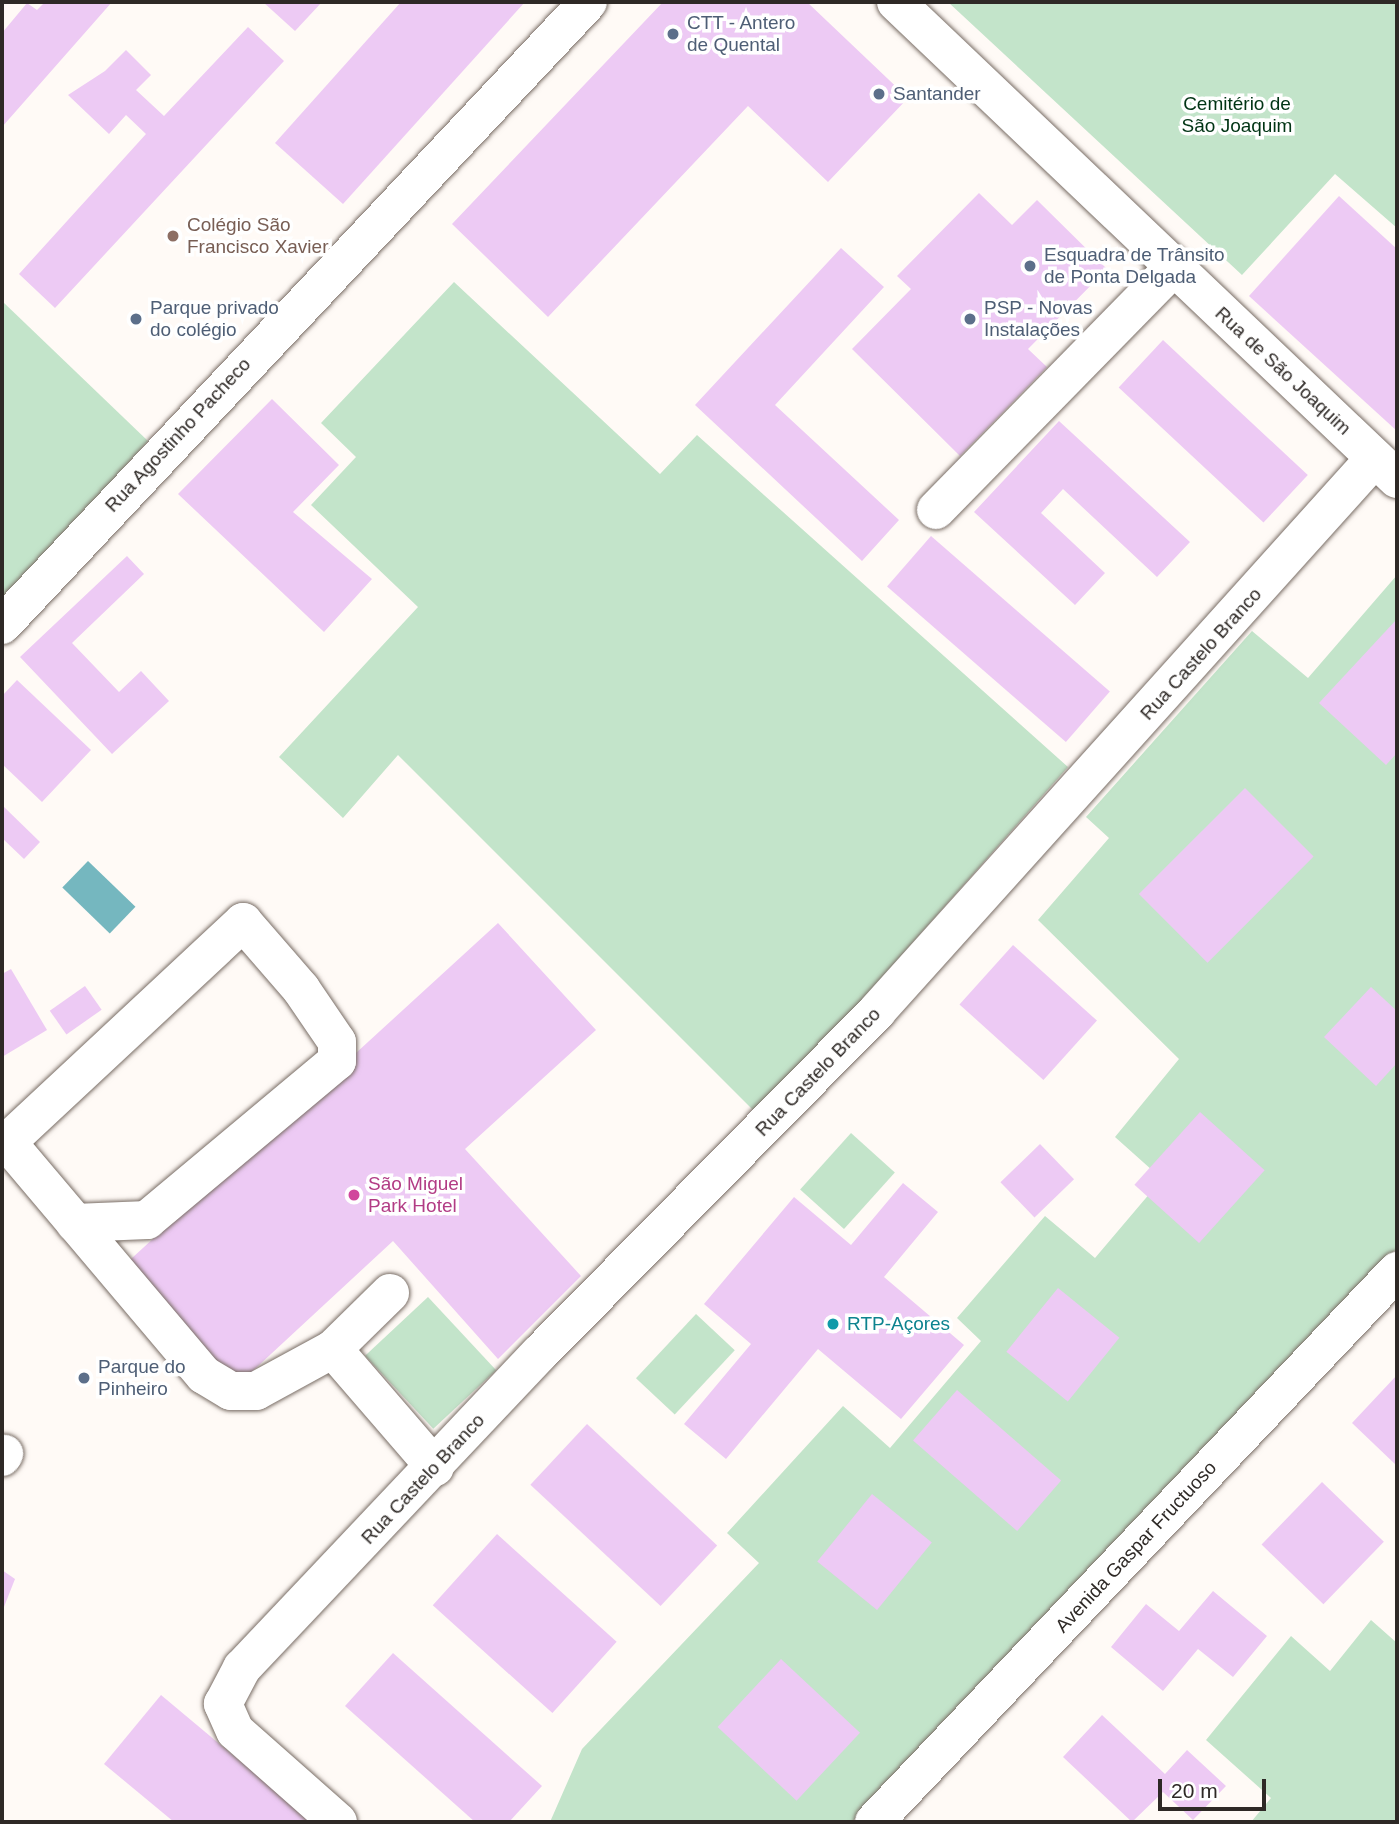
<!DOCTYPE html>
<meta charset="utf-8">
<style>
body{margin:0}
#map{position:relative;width:1399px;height:1824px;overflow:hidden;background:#fffaf6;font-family:Arial,sans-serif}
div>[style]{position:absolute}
.green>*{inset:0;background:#c3e4ca;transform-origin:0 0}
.water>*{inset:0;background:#75b7bf;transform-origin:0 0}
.building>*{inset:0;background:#edcaf4;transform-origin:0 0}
.roads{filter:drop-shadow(0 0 2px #796d65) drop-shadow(0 0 2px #796d65)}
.minor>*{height:38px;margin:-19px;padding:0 19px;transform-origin:19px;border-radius:19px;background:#fff}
.major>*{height:38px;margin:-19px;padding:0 19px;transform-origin:19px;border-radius:19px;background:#fff}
.dots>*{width:19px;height:19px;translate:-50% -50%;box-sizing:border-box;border:4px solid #fff;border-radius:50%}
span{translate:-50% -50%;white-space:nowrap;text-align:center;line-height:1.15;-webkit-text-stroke:7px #fff;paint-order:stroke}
.service-label{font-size:19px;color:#4e5e75}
.left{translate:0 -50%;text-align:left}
.park-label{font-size:19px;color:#003414}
.education-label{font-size:19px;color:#785e54}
.street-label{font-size:19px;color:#2e2926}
.hotel-label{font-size:19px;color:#b23c85}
.culture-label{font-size:19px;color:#0d838f}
.frame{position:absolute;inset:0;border:4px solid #2e2926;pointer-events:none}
.scale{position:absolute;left:1158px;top:1779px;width:108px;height:32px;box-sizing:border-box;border:4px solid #2e2926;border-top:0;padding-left:9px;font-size:21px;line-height:24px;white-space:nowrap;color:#2e2926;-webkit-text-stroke:5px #fff;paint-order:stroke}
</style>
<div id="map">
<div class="green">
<div style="clip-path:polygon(948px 2px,1397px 2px,1397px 228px,1335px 174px,1242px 275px)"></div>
<div style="clip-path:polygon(454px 282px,660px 474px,697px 435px,1068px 767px,759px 1116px,398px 755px,343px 818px,279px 757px,418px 607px,311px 505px,356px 457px,321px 423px)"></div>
<div style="clip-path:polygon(2px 301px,148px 441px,2px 602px)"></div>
<div style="clip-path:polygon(1397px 575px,1397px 1248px,852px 1822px,550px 1822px,582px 1749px,759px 1563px,727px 1533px,843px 1406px,890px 1448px,981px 1341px,957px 1318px,1045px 1216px,1095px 1258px,1162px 1179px,1115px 1137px,1179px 1059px,1038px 920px,1109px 838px,1086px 817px,1252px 631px,1308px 678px)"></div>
<div style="left:851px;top:1133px;width:59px;height:76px;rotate:42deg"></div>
<div style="left:428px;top:1297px;width:100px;height:86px;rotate:47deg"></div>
<div style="left:696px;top:1314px;width:53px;height:88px;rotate:43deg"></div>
<div style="clip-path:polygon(1371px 1620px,1397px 1643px,1397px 1822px,1251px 1822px,1271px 1798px,1206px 1740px,1291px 1636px,1330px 1671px)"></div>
</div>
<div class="water">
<div style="left:88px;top:861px;width:66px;height:37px;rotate:44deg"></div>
</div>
<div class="building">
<div style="clip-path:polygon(45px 2px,112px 2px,2px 127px,2px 33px,27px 3px,37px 10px)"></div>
<div style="clip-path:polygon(263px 2px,322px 2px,295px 31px)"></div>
<div style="clip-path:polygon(401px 2px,525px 2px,343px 204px,275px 143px)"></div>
<div style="clip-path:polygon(663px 2px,807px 2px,908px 98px,828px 182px,748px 106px,548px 317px,452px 224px)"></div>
<div style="clip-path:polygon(248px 27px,284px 61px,55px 308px,19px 274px,146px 134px,126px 115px,109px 134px,68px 95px,105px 71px,126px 50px,151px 75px,136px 90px,164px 116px)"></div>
<div style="clip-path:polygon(979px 193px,1012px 225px,1037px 200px,1107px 269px,1028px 349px,1047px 367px,960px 456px,852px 349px,911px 289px,897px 276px)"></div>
<div style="clip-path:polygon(1339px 196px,1397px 249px,1397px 431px,1249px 296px)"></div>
<div style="clip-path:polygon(841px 248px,884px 287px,775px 405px,899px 520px,862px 561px,695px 405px)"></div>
<div style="left:1163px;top:340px;width:198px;height:65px;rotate:43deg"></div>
<div style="clip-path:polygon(272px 399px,339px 465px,293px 512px,372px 579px,324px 632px,178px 494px)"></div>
<div style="clip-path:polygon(1059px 421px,1190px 542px,1157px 577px,1063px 489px,1041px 513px,1105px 573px,1075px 605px,974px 512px)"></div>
<div style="left:931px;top:536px;width:237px;height:67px;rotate:41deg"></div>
<div style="clip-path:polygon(127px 556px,144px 574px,72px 643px,119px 692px,141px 671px,169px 701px,112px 754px,20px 657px)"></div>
<div style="clip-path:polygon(1397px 619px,1397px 753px,1386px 765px,1319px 703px)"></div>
<div style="clip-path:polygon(17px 680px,91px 750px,42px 802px,2px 764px,2px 696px)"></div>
<div style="left:1245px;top:788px;width:97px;height:150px;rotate:45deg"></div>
<div style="clip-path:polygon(2px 805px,40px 842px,24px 859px,2px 838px)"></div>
<div style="clip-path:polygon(498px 923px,596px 1030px,465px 1149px,581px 1276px,498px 1359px,393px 1241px,231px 1391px,120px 1269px)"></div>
<div style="left:1013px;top:945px;width:113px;height:80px;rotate:42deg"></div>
<div style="clip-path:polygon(11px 969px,47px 1030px,2px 1057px,2px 974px)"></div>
<div style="left:85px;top:986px;width:29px;height:43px;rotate:55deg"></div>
<div style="clip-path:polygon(1371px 987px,1397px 1011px,1397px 1063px,1376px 1086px,1324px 1037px)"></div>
<div style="left:1200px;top:1112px;width:87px;height:98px;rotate:42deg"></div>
<div style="left:1040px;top:1144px;width:49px;height:55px;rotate:46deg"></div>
<div style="clip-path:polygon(903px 1183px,938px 1212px,884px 1277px,964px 1345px,901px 1419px,818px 1349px,726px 1459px,684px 1424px,751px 1344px,704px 1304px,794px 1197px,851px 1245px)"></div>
<div style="left:1058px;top:1288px;width:79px;height:82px;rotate:39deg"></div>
<div style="clip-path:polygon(1397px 1375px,1397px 1466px,1352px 1423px)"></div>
<div style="left:957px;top:1390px;width:138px;height:67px;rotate:41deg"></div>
<div style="left:587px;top:1424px;width:178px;height:83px;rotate:43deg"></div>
<div style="left:1322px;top:1482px;width:86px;height:87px;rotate:44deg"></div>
<div style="left:872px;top:1494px;width:77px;height:87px;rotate:39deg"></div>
<div style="left:497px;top:1534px;width:161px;height:96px;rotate:42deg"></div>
<div style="clip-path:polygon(2px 1570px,15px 1579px,2px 1612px)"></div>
<div style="clip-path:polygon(1213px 1591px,1267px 1636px,1233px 1677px,1198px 1649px,1163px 1691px,1111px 1647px,1146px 1604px,1179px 1631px)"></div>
<div style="clip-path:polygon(393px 1653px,542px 1786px,509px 1822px,475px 1822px,345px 1706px)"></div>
<div style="left:781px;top:1659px;width:108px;height:93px;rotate:43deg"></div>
<div style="clip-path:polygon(161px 1695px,313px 1822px,174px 1822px,104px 1764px)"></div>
<div style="clip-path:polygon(1102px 1715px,1165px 1774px,1187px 1750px,1226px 1786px,1193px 1820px,1163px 1792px,1132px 1822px,1063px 1757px)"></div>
</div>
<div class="roads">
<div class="minor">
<div style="left:936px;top:510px;width:340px;rotate:-45.6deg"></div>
<div style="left:2px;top:625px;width:855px;rotate:-46.75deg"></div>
<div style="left:7px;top:1142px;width:305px;rotate:49.8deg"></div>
<div style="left:204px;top:1375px;width:31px;rotate:31deg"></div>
<div style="left:231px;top:1391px;width:25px"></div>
<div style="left:256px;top:1391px;width:88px;rotate:-28.6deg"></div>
<div style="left:333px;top:1349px;width:80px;rotate:-44.5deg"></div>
<div style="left:2px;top:1147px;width:330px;rotate:-43deg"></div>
<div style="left:243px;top:922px;width:89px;rotate:49.1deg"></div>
<div style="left:301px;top:989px;width:64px;rotate:55.8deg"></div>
<div style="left:337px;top:1042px;width:19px;rotate:90deg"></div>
<div style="left:337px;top:1061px;width:248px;rotate:140.1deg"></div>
<div style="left:147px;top:1220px;width:72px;rotate:177.6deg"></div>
<div style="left:333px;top:1349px;width:156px;rotate:49.2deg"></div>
<div style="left:2px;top:1457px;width:4px;rotate:-56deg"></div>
<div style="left:338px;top:1822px;width:137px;rotate:-138.5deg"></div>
<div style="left:235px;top:1731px;width:30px;rotate:-114deg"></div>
<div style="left:223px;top:1704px;width:41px;rotate:-62.2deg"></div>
<div style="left:242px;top:1668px;width:432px;rotate:-46.6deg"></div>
<div style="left:539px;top:1354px;width:482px;rotate:-45.4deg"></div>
<div style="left:877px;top:1011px;width:744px;rotate:-48deg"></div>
<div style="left:874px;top:1822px;width:760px;rotate:-46.49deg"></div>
</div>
<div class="major">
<div style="left:896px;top:2px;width:692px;rotate:43.59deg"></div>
</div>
</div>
<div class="dots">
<div style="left:673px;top:34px;background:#5c6f8a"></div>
<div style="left:879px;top:94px;background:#5c6f8a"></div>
<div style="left:173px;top:236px;background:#8d6e63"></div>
<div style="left:1030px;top:266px;background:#5c6f8a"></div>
<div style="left:136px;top:319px;background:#5c6f8a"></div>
<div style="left:970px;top:319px;background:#5c6f8a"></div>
<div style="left:354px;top:1195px;background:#d1479c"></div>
<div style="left:833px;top:1324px;background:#0f9aa8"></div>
<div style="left:84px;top:1378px;background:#5c6f8a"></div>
</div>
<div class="service-label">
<span class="left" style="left:687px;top:34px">CTT - Antero<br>de Quental</span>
<span class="left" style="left:893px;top:94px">Santander</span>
<span class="left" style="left:1044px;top:266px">Esquadra de Trânsito<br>de Ponta Delgada</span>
<span class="left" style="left:150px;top:319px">Parque privado<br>do colégio</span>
<span class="left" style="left:984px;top:319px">PSP - Novas<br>Instalações</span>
<span class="left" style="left:98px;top:1378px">Parque do<br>Pinheiro</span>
</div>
<div class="park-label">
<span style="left:1237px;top:115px">Cemitério de<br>São Joaquim</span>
</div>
<div class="education-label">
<span class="left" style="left:187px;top:236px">Colégio São<br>Francisco Xavier</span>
</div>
<div class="street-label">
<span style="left:1283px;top:371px;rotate:43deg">Rua de São Joaquim</span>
<span style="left:178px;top:435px;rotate:-47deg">Rua Agostinho Pacheco</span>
<span style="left:1201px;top:654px;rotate:-48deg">Rua Castelo Branco</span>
<span style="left:818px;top:1072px;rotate:-46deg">Rua Castelo Branco</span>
<span style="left:423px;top:1479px;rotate:-47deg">Rua Castelo Branco</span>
<span style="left:1136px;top:1547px;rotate:-47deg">Avenida Gaspar Fructuoso</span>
</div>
<div class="hotel-label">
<span class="left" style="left:368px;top:1195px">São Miguel<br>Park Hotel</span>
</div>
<div class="culture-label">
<span class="left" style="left:847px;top:1324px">RTP-Açores</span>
</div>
<div class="frame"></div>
<div class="scale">20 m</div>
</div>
